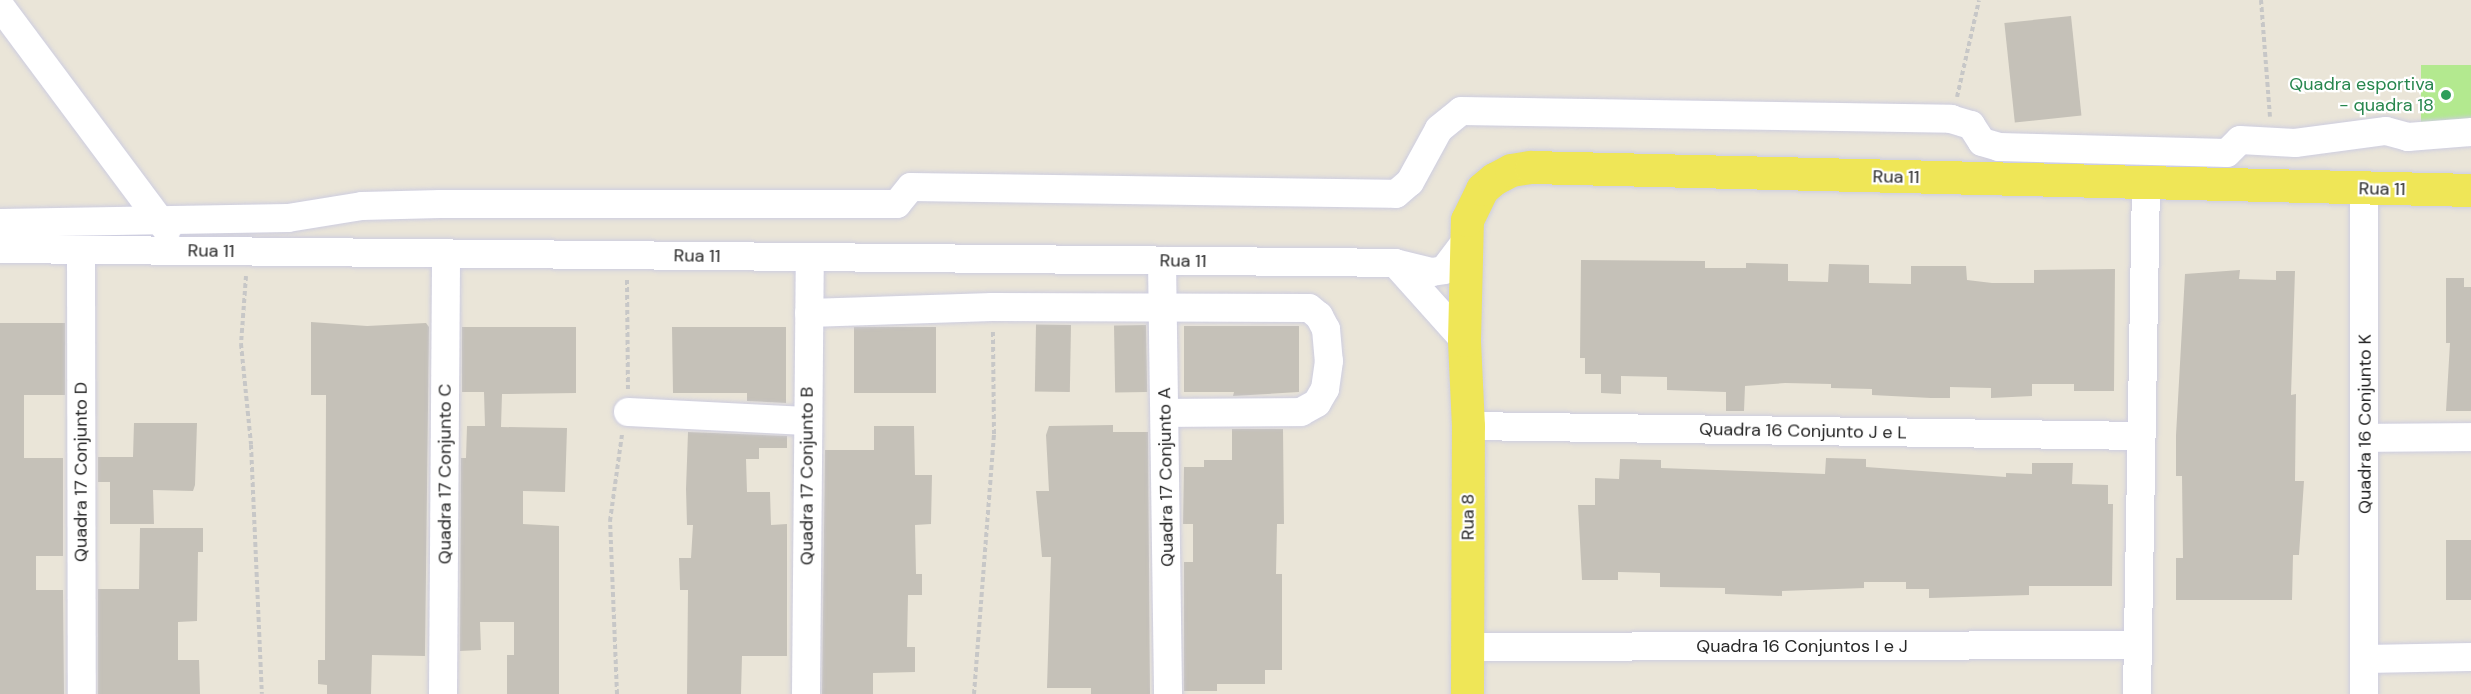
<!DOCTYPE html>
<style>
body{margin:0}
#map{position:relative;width:2471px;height:694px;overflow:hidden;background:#eae5d8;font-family:"DM Sans",sans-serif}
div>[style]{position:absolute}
.pitch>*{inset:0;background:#b3e98f;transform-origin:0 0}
.building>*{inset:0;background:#c5c1b8;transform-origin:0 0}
.path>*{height:4px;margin-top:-2px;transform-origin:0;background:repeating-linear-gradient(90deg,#c7c7c7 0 4.5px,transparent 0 7.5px)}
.roads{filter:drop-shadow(0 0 2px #cdcde0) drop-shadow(0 0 2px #cdcde0)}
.minor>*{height:28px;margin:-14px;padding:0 14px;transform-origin:14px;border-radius:14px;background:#fff}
.major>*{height:33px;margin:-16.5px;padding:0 16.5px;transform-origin:16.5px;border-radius:16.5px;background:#efe657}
.dots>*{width:16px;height:16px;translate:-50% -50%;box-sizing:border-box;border:3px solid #fff;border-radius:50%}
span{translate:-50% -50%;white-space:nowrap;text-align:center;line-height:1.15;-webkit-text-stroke:4.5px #fff;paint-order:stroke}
.leisure-label{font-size:18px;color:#27864d}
.right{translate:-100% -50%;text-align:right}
.street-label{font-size:18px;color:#272727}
</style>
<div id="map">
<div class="pitch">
<div style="left:2421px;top:65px;width:50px;height:60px"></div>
</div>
<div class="building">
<div style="left:2071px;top:16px;width:100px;height:67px;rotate:84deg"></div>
<div style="clip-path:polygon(1581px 260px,1705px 261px,1705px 268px,1746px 268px,1746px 263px,1788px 264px,1788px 281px,1828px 282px,1829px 264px,1869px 265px,1869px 283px,1911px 284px,1911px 266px,1966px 266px,1967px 280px,1992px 283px,2034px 283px,2034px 270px,2115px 269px,2114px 391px,2074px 391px,2074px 384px,2032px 384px,2032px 396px,1991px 398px,1991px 388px,1950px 387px,1950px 398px,1931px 398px,1872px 395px,1872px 389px,1831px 388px,1831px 384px,1785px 383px,1745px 386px,1744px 411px,1726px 411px,1726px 392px,1667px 390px,1667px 377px,1621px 376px,1621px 394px,1601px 393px,1601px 374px,1585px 374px,1585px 358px,1580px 358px)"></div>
<div style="clip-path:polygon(2240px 270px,2239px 279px,2276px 280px,2276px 271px,2295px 271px,2291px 395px,2296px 394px,2295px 481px,2304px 481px,2299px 555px,2293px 555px,2292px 600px,2176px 600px,2176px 558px,2183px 558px,2182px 476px,2176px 476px,2176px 435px,2185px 274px)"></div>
<div style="clip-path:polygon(2446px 278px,2464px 278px,2464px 287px,2471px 287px,2471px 411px,2446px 411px,2450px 343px,2446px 343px)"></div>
<div style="clip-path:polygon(311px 322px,367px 326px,426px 323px,429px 327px,425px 656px,372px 655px,371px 694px,327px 694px,327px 685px,318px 684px,318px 660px,325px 660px,326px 395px,311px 395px)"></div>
<div style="clip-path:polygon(0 323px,65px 323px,65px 395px,24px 395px,24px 458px,63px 458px,63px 556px,36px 556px,36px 590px,63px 590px,64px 694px,0 694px)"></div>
<div style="left:1071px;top:325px;width:67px;height:35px;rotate:91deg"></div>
<div style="left:1146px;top:325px;width:67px;height:32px;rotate:89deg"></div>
<div style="clip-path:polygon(1184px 326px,1299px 326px,1299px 392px,1233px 396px,1234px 392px,1184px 392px)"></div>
<div style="clip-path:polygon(462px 327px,576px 327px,576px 393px,502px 394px,501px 427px,567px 428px,565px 492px,523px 491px,523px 524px,559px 526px,559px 694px,507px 694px,507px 655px,514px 655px,514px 622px,480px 622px,481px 650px,460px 651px,461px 458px,466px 458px,467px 426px,485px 426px,484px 392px,462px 392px)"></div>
<div style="clip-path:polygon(672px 327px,786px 327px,786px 403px,747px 401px,747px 393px,673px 393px)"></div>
<div style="left:936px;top:327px;width:66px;height:82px;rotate:90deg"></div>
<div style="clip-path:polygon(134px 423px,197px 423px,195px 485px,193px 491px,153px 490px,154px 524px,110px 524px,110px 482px,98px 482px,98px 457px,133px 457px)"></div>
<div style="clip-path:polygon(1113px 425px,1113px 432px,1148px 432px,1150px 694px,1091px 694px,1091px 688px,1047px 688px,1051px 557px,1042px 557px,1036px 491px,1049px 491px,1046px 435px,1049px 426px)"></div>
<div style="clip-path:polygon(874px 426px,914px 426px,915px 475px,932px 475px,931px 524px,915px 525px,916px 574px,922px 574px,922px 595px,908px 595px,907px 647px,915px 647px,915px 672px,873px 673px,873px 694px,822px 694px,825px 450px,874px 450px)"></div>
<div style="clip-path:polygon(1232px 429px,1283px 429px,1284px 524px,1277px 524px,1276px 574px,1282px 574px,1282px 670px,1265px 670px,1265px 684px,1217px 684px,1217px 691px,1184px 691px,1184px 562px,1193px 562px,1193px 524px,1183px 524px,1184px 467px,1204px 467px,1204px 460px,1232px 460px)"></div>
<div style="clip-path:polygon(688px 432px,787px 436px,787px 448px,759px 448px,759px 459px,746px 459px,747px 492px,770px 492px,771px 525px,787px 524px,787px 656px,742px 656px,741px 694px,687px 694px,688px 590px,680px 590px,679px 558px,691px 558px,693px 525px,687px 525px,686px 489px)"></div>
<div style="clip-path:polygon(1826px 458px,1866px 459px,1866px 467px,2006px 477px,2006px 473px,2032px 474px,2032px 463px,2073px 463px,2072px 484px,2108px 485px,2108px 504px,2113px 504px,2112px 586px,2029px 586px,2029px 595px,1929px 598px,1929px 589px,1906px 589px,1906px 582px,1864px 582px,1864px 588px,1782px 591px,1782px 596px,1725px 594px,1725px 588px,1660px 587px,1660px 573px,1618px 572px,1618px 580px,1582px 580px,1578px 505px,1595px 505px,1595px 478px,1619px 479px,1620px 459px,1661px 460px,1661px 468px,1825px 474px)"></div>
<div style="clip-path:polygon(140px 528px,203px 528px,203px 552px,198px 552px,197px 621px,178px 622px,178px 660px,199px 660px,200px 694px,98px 694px,98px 589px,139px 589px)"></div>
<div style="left:2446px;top:540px;width:25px;height:60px"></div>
</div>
<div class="path">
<div style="left:2261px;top:0;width:117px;rotate:85.6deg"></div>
<div style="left:1957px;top:97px;width:99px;rotate:-77.2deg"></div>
<div style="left:246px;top:276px;width:68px;rotate:94.2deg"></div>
<div style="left:241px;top:344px;width:101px;rotate:84.3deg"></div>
<div style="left:251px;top:445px;width:249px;rotate:87.5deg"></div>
<div style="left:627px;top:280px;width:109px;rotate:89.5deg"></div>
<div style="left:617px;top:694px;width:173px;rotate:-92.3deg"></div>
<div style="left:610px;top:521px;width:87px;rotate:-82.1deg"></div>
<div style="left:974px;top:694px;width:261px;rotate:-85.6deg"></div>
<div style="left:994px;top:434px;width:104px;rotate:-90.6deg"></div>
</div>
<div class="roads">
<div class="minor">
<div style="left:0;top:6px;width:279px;rotate:53.3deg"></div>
<div style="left:0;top:223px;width:288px;rotate:-1deg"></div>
<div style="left:288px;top:218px;width:75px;rotate:-9.2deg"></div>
<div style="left:362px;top:206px;width:78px;rotate:-1.5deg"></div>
<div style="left:440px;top:204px;width:457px"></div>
<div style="left:897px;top:204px;width:22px;rotate:-51deg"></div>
<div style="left:911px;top:187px;width:485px;rotate:0.8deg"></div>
<div style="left:1396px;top:194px;width:18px;rotate:-41deg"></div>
<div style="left:1410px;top:182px;width:60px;rotate:-61.3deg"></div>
<div style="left:1439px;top:129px;width:28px;rotate:-39deg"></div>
<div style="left:1461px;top:111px;width:490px;rotate:0.9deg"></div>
<div style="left:1951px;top:119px;width:21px;rotate:17deg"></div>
<div style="left:1971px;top:125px;width:20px;rotate:57deg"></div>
<div style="left:1982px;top:142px;width:18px;rotate:16deg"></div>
<div style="left:1999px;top:147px;width:228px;rotate:1.5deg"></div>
<div style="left:2227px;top:153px;width:18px;rotate:-45deg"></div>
<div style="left:2240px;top:140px;width:55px;rotate:3.1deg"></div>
<div style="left:2295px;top:143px;width:92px;rotate:-7.5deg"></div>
<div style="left:2386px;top:131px;width:23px;rotate:15deg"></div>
<div style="left:2408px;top:137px;width:63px;rotate:-4.5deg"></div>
<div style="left:0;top:249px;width:1395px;rotate:0.57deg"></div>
<div style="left:1395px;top:263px;width:38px;rotate:14deg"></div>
<div style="left:1432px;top:272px;width:12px;rotate:-9deg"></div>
<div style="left:1444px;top:270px;width:38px;rotate:-53deg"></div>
<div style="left:81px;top:250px;width:444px;rotate:89.9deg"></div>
<div style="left:1162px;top:261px;width:433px;rotate:89.2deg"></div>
<div style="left:1395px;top:263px;width:103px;rotate:48.1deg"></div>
<div style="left:809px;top:313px;width:183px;rotate:-1.9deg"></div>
<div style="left:992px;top:307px;width:317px;rotate:0.2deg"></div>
<div style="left:1309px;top:308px;width:13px;rotate:39deg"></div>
<div style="left:1319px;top:316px;width:15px;rotate:62deg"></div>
<div style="left:1326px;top:329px;width:32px;rotate:85deg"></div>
<div style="left:1329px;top:361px;width:28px;rotate:98deg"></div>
<div style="left:1325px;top:389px;width:16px;rotate:120deg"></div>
<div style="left:1317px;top:403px;width:18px;rotate:151deg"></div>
<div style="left:1301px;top:412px;width:134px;rotate:179.6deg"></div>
<div style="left:628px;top:412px;width:179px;rotate:2.9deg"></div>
<div style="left:1468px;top:426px;width:671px;rotate:0.85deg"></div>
<div style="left:2365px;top:438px;width:106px;rotate:-0.5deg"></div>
<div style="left:1467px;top:647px;width:671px;rotate:-0.17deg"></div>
<div style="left:2366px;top:659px;width:105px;rotate:-1.1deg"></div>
<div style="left:443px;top:694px;width:440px;rotate:-89.6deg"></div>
<div style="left:806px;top:694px;width:436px;rotate:-89.5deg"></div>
<div style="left:2137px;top:694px;width:512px;rotate:-88.99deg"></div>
<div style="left:2364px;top:694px;width:505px;rotate:-90deg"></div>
</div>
<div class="major">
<div style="left:1467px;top:694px;width:268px;rotate:-89.8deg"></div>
<div style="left:1468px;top:426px;width:86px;rotate:-92.7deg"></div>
<div style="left:1464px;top:340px;width:120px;rotate:-88.6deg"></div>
<div style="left:1467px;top:220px;width:34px;rotate:-64deg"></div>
<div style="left:1482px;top:189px;width:16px;rotate:-40deg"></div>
<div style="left:1494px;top:179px;width:19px;rotate:-28deg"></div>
<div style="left:1511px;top:170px;width:20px;rotate:-9deg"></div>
<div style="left:1531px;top:167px;width:940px;rotate:1.4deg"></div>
</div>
</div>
<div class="dots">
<div style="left:2446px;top:95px;background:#2e9e5b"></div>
</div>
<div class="leisure-label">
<span class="right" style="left:2434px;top:95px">Quadra esportiva<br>- quadra 18</span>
</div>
<div class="street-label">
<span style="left:1896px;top:177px;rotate:1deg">Rua 11</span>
<span style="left:2382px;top:189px;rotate:1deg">Rua 11</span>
<span style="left:211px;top:251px;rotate:1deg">Rua 11</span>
<span style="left:697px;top:256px;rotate:1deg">Rua 11</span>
<span style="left:1183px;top:261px;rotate:1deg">Rua 11</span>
<span style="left:2365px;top:424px;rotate:-90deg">Quadra 16 Conjunto K</span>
<span style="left:1803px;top:431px;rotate:1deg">Quadra 16 Conjunto J e L</span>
<span style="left:81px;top:472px;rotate:-90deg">Quadra 17 Conjunto D</span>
<span style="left:445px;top:474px;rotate:-90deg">Quadra 17 Conjunto C</span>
<span style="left:807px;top:476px;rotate:-90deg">Quadra 17 Conjunto B</span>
<span style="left:1166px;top:477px;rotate:-91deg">Quadra 17 Conjunto A</span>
<span style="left:1468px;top:517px;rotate:-90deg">Rua 8</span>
<span style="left:1802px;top:646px">Quadra 16 Conjuntos I e J</span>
</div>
</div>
